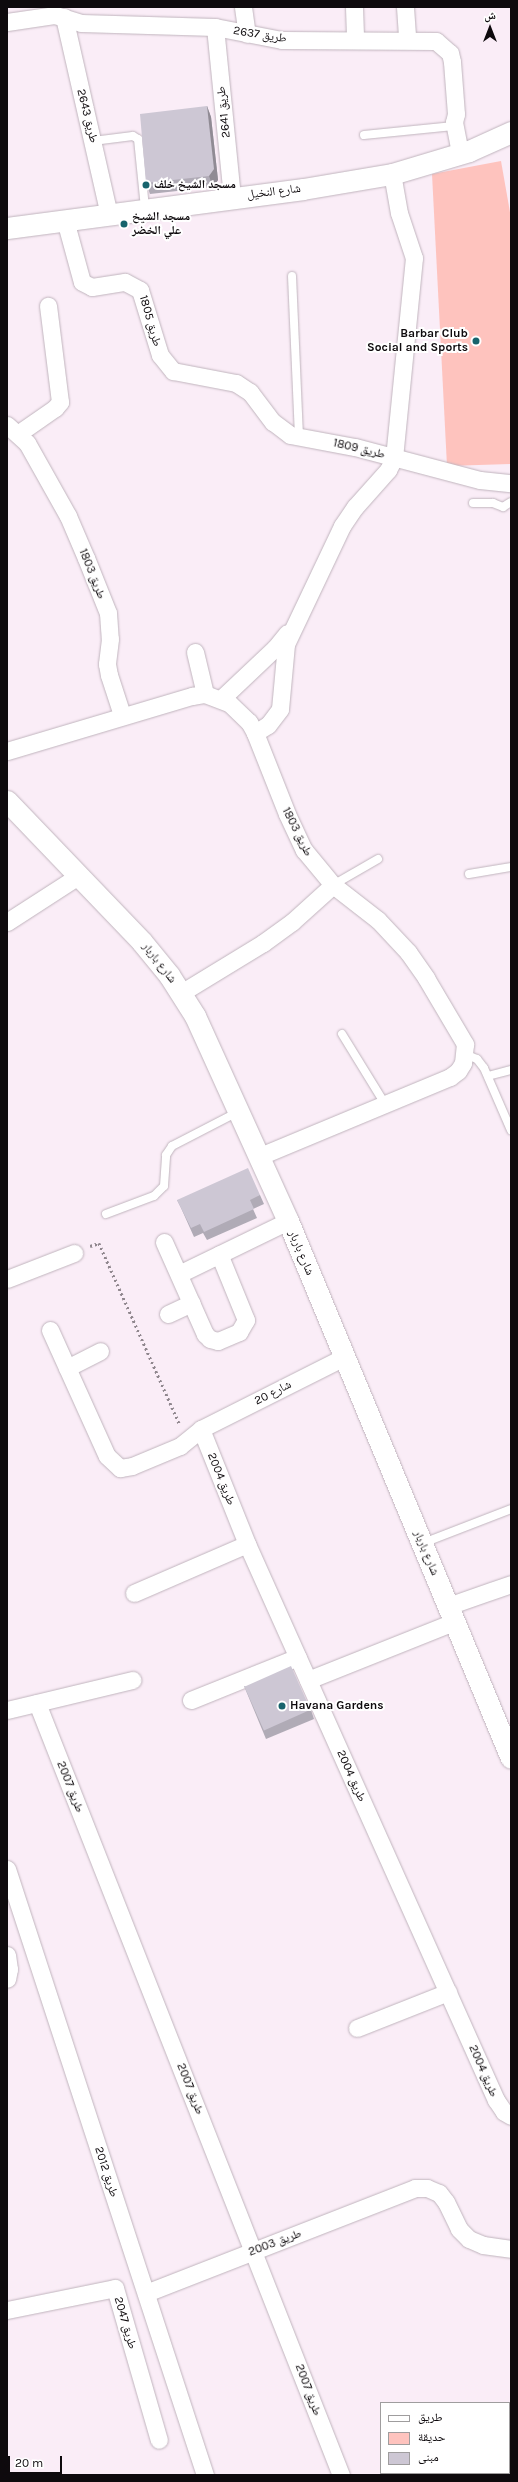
<!DOCTYPE html>
<meta charset="utf-8">
<style>
body{margin:0}
#map{position:relative;width:518px;height:2482px;overflow:hidden;background:#faedf7;font-family:Karla,"Noto Naskh Arabic",sans-serif}
div>[style]{position:absolute}
.green>*{inset:0;background:#fec3be}
.path>*{height:2.5px;margin-top:-1.25px;transform-origin:0;background:repeating-linear-gradient(90deg,#90878e 0 2px,transparent 0 5px)}
.roads{filter:drop-shadow(0 0 1px #c0b4bd) drop-shadow(0 0 1px #c0b4bd)}
.service>*{height:8px;margin:-4px;padding:0 4px;transform-origin:4px;border-radius:4px;background:#fff}
.minor>*{height:17px;margin:-8.5px;padding:0 8.5px;transform-origin:8.5px;border-radius:8.5px;background:#fff}
.tertiary>*{height:21px;margin:-10.5px;padding:0 10.5px;transform-origin:10.5px;border-radius:10.5px;background:#fff}
.wall>*{inset:0;background:#b0abb6}
.shaded-wall>*{inset:0;background:#908b94}
.building>*{inset:0;background:#cdc7d4;transform-origin:0 0}
.dots>*{width:11px;height:11px;translate:-50% -50%;box-sizing:border-box;border:2px solid #fff;border-radius:50%}
span{translate:-50% -50%;white-space:nowrap;text-align:center;line-height:1.15;-webkit-text-stroke:4px #fff;paint-order:stroke}
.street-label{font-size:12px;color:#0e0a0d}
.poi-label{font-size:12px;color:#0e0a0d;font-weight:700}
.left{translate:0 -50%;text-align:left}
.right{translate:-100% -50%;text-align:right}
.frame{position:absolute;inset:0;border:8px solid #0e0a0d;pointer-events:none}
.legend{position:absolute;left:380px;top:2402px;width:130px;height:72px;box-sizing:border-box;background:#fff;border:1px solid #9f9d9e;margin:0;padding:5px 7px;list-style:none;font-size:12px;color:#0e0a0d}
.legend li{display:flex;align-items:center;gap:8px;height:20px}
.legend b{width:20px;border:1px solid #9f9d9e}
.north{position:absolute;left:470px;top:8px;width:40px;height:40px;-webkit-text-stroke:3px #fff;paint-order:stroke;rotate:0deg;font-size:11px;font-weight:700;line-height:16px;text-align:center;color:#0e0a0d}
.north::after{content:'';display:block;margin:auto;width:14px;height:18px;background:#0e0a0d;clip-path:polygon(50% 0,100% 100%,50% 72%,0 100%)}
.scale{position:absolute;left:8px;top:2456px;width:54px;height:18px;box-sizing:border-box;border:2px solid #0e0a0d;border-top:0;padding-left:5px;font-size:12px;line-height:14px;white-space:nowrap;color:#0e0a0d;-webkit-text-stroke:3px #fff;paint-order:stroke}
</style>
<div id="map">
<div class="green">
<div style="clip-path:polygon(501px 161px,511px 218px,511px 464px,447px 466px,432px 174px)"></div>
</div>
<div class="path">
<div style="left:90px;top:1246px;width:9px;rotate:-18deg"></div>
<div style="left:99px;top:1243px;width:199px;rotate:66deg"></div>
</div>
<div class="roads">
<div class="service">
<div style="left:364px;top:135px;width:90px;rotate:-5.7deg"></div>
<div style="left:93px;top:141px;width:40px;rotate:-7.1deg"></div>
<div style="left:133px;top:136px;width:6px;rotate:31deg"></div>
<div style="left:138px;top:139px;width:69px;rotate:84.2deg"></div>
<div style="left:292px;top:276px;width:161px;rotate:87.5deg"></div>
<div style="left:473px;top:503px;width:20px"></div>
<div style="left:493px;top:503px;width:11px;rotate:22deg"></div>
<div style="left:503px;top:507px;width:9px;rotate:-32deg"></div>
<div style="left:469px;top:874px;width:43px;rotate:-9.5deg"></div>
<div style="left:333px;top:885px;width:52px;rotate:-30deg"></div>
<div style="left:342px;top:1034px;width:82px;rotate:58.4deg"></div>
<div style="left:465px;top:1054px;width:13px;rotate:23deg"></div>
<div style="left:477px;top:1059px;width:11px;rotate:52deg"></div>
<div style="left:484px;top:1068px;width:68px;rotate:66.5deg"></div>
<div style="left:488px;top:1076px;width:24px;rotate:-15deg"></div>
<div style="left:106px;top:1214px;width:51px;rotate:-20.6deg"></div>
<div style="left:154px;top:1196px;width:14px;rotate:-45deg"></div>
<div style="left:164px;top:1186px;width:31px;rotate:-86deg"></div>
<div style="left:166px;top:1155px;width:11px;rotate:-56deg"></div>
<div style="left:172px;top:1146px;width:74px;rotate:-27.3deg"></div>
<div style="left:423px;top:1543px;width:94px;rotate:-21.1deg"></div>
</div>
<div class="minor">
<div style="left:243px;top:7px;width:27px;rotate:82deg"></div>
<div style="left:354px;top:7px;width:33px;rotate:88deg"></div>
<div style="left:405px;top:7px;width:32px;rotate:86deg"></div>
<div style="left:64px;top:17px;width:203px;rotate:77.2deg"></div>
<div style="left:7px;top:22px;width:49px;rotate:-8.3deg"></div>
<div style="left:55px;top:15px;width:27px;rotate:17deg"></div>
<div style="left:81px;top:23px;width:134px;rotate:1.7deg"></div>
<div style="left:215px;top:27px;width:68px;rotate:11deg"></div>
<div style="left:282px;top:40px;width:154px;rotate:0.4deg"></div>
<div style="left:436px;top:41px;width:18px;rotate:41deg"></div>
<div style="left:450px;top:53px;width:9px;rotate:77deg"></div>
<div style="left:452px;top:62px;width:52px;rotate:85.6deg"></div>
<div style="left:456px;top:114px;width:8px;rotate:104deg"></div>
<div style="left:454px;top:122px;width:33px;rotate:79deg"></div>
<div style="left:215px;top:27px;width:172px;rotate:84.3deg"></div>
<div style="left:65px;top:220px;width:64px;rotate:74.7deg"></div>
<div style="left:82px;top:282px;width:11px;rotate:27deg"></div>
<div style="left:92px;top:287px;width:33px;rotate:-9deg"></div>
<div style="left:125px;top:282px;width:17px;rotate:28deg"></div>
<div style="left:140px;top:290px;width:68px;rotate:72.9deg"></div>
<div style="left:160px;top:355px;width:21px;rotate:51deg"></div>
<div style="left:173px;top:371px;width:64px;rotate:10.8deg"></div>
<div style="left:236px;top:383px;width:17px;rotate:33deg"></div>
<div style="left:250px;top:392px;width:38px;rotate:53deg"></div>
<div style="left:273px;top:422px;width:21px;rotate:37deg"></div>
<div style="left:290px;top:435px;width:66px;rotate:10.5deg"></div>
<div style="left:355px;top:447px;width:129px;rotate:14.8deg"></div>
<div style="left:480px;top:480px;width:31px;rotate:6deg"></div>
<div style="left:7px;top:425px;width:27px;rotate:42deg"></div>
<div style="left:27px;top:443px;width:84px;rotate:60.7deg"></div>
<div style="left:68px;top:516px;width:46px;rotate:66.8deg"></div>
<div style="left:86px;top:558px;width:59px;rotate:68.2deg"></div>
<div style="left:108px;top:613px;width:26px;rotate:86deg"></div>
<div style="left:110px;top:639px;width:25px;rotate:97deg"></div>
<div style="left:107px;top:664px;width:11px;rotate:80deg"></div>
<div style="left:109px;top:675px;width:42px;rotate:72deg"></div>
<div style="left:19px;top:433px;width:44px;rotate:-34.8deg"></div>
<div style="left:55px;top:408px;width:8px;rotate:-50deg"></div>
<div style="left:60px;top:402px;width:97px;rotate:-97.1deg"></div>
<div style="left:195px;top:652px;width:43px;rotate:76.6deg"></div>
<div style="left:221px;top:699px;width:74px;rotate:-43.4deg"></div>
<div style="left:275px;top:648px;width:19px;rotate:-51deg"></div>
<div style="left:255px;top:733px;width:15px;rotate:-32deg"></div>
<div style="left:268px;top:725px;width:20px;rotate:-53deg"></div>
<div style="left:280px;top:709px;width:65px;rotate:-84.7deg"></div>
<div style="left:286px;top:644px;width:131px;rotate:-64.6deg"></div>
<div style="left:342px;top:526px;width:23px;rotate:-56deg"></div>
<div style="left:355px;top:507px;width:50px;rotate:-48.3deg"></div>
<div style="left:388px;top:470px;width:13px;rotate:-63deg"></div>
<div style="left:394px;top:458px;width:201px;rotate:-84.3deg"></div>
<div style="left:414px;top:258px;width:47px;rotate:-108.4deg"></div>
<div style="left:399px;top:213px;width:40px;rotate:-100deg"></div>
<div style="left:7px;top:751px;width:193px;rotate:-16.6deg"></div>
<div style="left:192px;top:696px;width:13px;rotate:-9deg"></div>
<div style="left:205px;top:694px;width:26px;rotate:21deg"></div>
<div style="left:229px;top:703px;width:28px;rotate:44deg"></div>
<div style="left:249px;top:722px;width:13px;rotate:61deg"></div>
<div style="left:255px;top:733px;width:87px;rotate:68.4deg"></div>
<div style="left:287px;top:814px;width:40px;rotate:65deg"></div>
<div style="left:304px;top:850px;width:45px;rotate:50.4deg"></div>
<div style="left:333px;top:885px;width:57px;rotate:37.9deg"></div>
<div style="left:378px;top:920px;width:44px;rotate:46.8deg"></div>
<div style="left:408px;top:952px;width:32px;rotate:55deg"></div>
<div style="left:426px;top:978px;width:77px;rotate:59.4deg"></div>
<div style="left:465px;top:1044px;width:19px;rotate:96deg"></div>
<div style="left:463px;top:1063px;width:9px;rotate:122deg"></div>
<div style="left:458px;top:1071px;width:10px;rotate:143deg"></div>
<div style="left:450px;top:1077px;width:206px;rotate:157.4deg"></div>
<div style="left:7px;top:922px;width:85px;rotate:-32.9deg"></div>
<div style="left:181px;top:993px;width:96px;rotate:-31.4deg"></div>
<div style="left:263px;top:943px;width:36px;rotate:-36deg"></div>
<div style="left:292px;top:922px;width:55px;rotate:-42.1deg"></div>
<div style="left:164px;top:1242px;width:101px;rotate:66deg"></div>
<div style="left:205px;top:1334px;width:7px;rotate:45deg"></div>
<div style="left:210px;top:1339px;width:8px;rotate:14deg"></div>
<div style="left:218px;top:1341px;width:23px;rotate:-23deg"></div>
<div style="left:239px;top:1332px;width:14px;rotate:-60deg"></div>
<div style="left:246px;top:1320px;width:71px;rotate:-112.2deg"></div>
<div style="left:179px;top:1274px;width:121px;rotate:-25.9deg"></div>
<div style="left:7px;top:1279px;width:72px;rotate:-21.2deg"></div>
<div style="left:168px;top:1314px;width:26px;rotate:-25deg"></div>
<div style="left:50px;top:1330px;width:138px;rotate:65.7deg"></div>
<div style="left:107px;top:1456px;width:18px;rotate:43deg"></div>
<div style="left:120px;top:1468px;width:12px;rotate:-9deg"></div>
<div style="left:132px;top:1466px;width:52px;rotate:-22.6deg"></div>
<div style="left:180px;top:1446px;width:27px;rotate:-39deg"></div>
<div style="left:201px;top:1429px;width:160px;rotate:-26.7deg"></div>
<div style="left:67px;top:1368px;width:37px;rotate:-27deg"></div>
<div style="left:201px;top:1429px;width:124px;rotate:68.2deg"></div>
<div style="left:247px;top:1544px;width:609px;rotate:65.88deg"></div>
<div style="left:496px;top:2100px;width:14px;rotate:56deg"></div>
<div style="left:504px;top:2112px;width:8px;rotate:30deg"></div>
<div style="left:134px;top:1593px;width:123px;rotate:-23.4deg"></div>
<div style="left:448px;top:1606px;width:67px;rotate:-19.2deg"></div>
<div style="left:308px;top:1680px;width:157px;rotate:-21.7deg"></div>
<div style="left:191px;top:1700px;width:115px;rotate:-21.9deg"></div>
<div style="left:37px;top:1703px;width:830px;rotate:68.51deg"></div>
<div style="left:7px;top:1710px;width:129px;rotate:-13.5deg"></div>
<div style="left:7px;top:1869px;width:638px;rotate:71.91deg"></div>
<div style="left:7px;top:1955px;width:14px;rotate:82deg"></div>
<div style="left:9px;top:1969px;width:10px;rotate:101deg"></div>
<div style="left:357px;top:2028px;width:98px;rotate:-21.6deg"></div>
<div style="left:146px;top:2293px;width:289px;rotate:-21.3deg"></div>
<div style="left:415px;top:2188px;width:12px"></div>
<div style="left:427px;top:2188px;width:13px;rotate:23deg"></div>
<div style="left:439px;top:2193px;width:11px;rotate:52deg"></div>
<div style="left:446px;top:2202px;width:30px;rotate:64deg"></div>
<div style="left:459px;top:2229px;width:14px;rotate:45deg"></div>
<div style="left:469px;top:2239px;width:15px;rotate:23deg"></div>
<div style="left:483px;top:2245px;width:28px;rotate:8deg"></div>
<div style="left:7px;top:2310px;width:110px;rotate:-11.5deg"></div>
<div style="left:115px;top:2288px;width:158px;rotate:73.9deg"></div>
</div>
<div class="tertiary">
<div style="left:7px;top:228px;width:299px;rotate:-7.5deg"></div>
<div style="left:303px;top:189px;width:90px;rotate:-9.6deg"></div>
<div style="left:392px;top:174px;width:80px;rotate:-16.6deg"></div>
<div style="left:469px;top:151px;width:46px;rotate:-24.3deg"></div>
<div style="left:7px;top:801px;width:195px;rotate:46.2deg"></div>
<div style="left:142px;top:942px;width:43px;rotate:50.7deg"></div>
<div style="left:169px;top:975px;width:49px;rotate:57.6deg"></div>
<div style="left:195px;top:1016px;width:225px;rotate:65.6deg"></div>
<div style="left:288px;top:1221px;width:581px;rotate:67.45deg"></div>
</div>
</div>
<div class="wall">
<div style="clip-path:polygon(207px 106px,211px 117px,218px 180px,213px 187px,150px 194px,146px 183px)"></div>
<div style="clip-path:polygon(260px 1195px,264px 1204px,253px 1209px,257px 1218px,207px 1240px,203px 1233px,194px 1237px,181px 1208px,177px 1200px)"></div>
<div style="clip-path:polygon(244px 1686px,311px 1710px,314px 1719px,266px 1739px)"></div>
</div>
<div class="shaded-wall">
<div style="clip-path:polygon(207px 106px,211px 117px,218px 180px,213px 187px,209px 176px)"></div>
</div>
<div class="building">
<div style="clip-path:polygon(207px 106px,214px 169px,209px 176px,146px 183px,140px 114px)"></div>
<div style="clip-path:polygon(248px 1168px,260px 1195px,250px 1200px,254px 1209px,204px 1232px,200px 1224px,191px 1228px,177px 1200px)"></div>
<div style="left:291px;top:1666px;width:48px;height:51px;rotate:66deg"></div>
</div>
<div class="dots">
<div style="left:146px;top:185px;background:#17646d"></div>
<div style="left:124px;top:224px;background:#17646d"></div>
<div style="left:476px;top:341px;background:#17646d"></div>
<div style="left:282px;top:1706px;background:#17646d"></div>
</div>
<div class="street-label">
<span style="left:260px;top:35px;rotate:9deg">طريق 2637</span>
<span style="left:224px;top:112px;rotate:-96deg">طريق 2641</span>
<span style="left:87px;top:116px;rotate:76deg">طريق 2643</span>
<span style="left:274px;top:192px;rotate:-7deg">شارع النخيل</span>
<span style="left:150px;top:321px;rotate:74deg">طريق 1805</span>
<span style="left:359px;top:449px;rotate:13deg">طريق 1809</span>
<span style="left:92px;top:574px;rotate:68deg">طريق 1803</span>
<span style="left:297px;top:832px;rotate:63deg">طريق 1803</span>
<span style="left:159px;top:963px;rotate:52deg">شارع باربار</span>
<span style="left:301px;top:1253px;rotate:67deg">شارع باربار</span>
<span style="left:273px;top:1393px;rotate:-27deg">شارع 20</span>
<span style="left:221px;top:1479px;rotate:68deg">طريق 2004</span>
<span style="left:426px;top:1553px;rotate:67deg">شارع باربار</span>
<span style="left:351px;top:1776px;rotate:66deg">طريق 2004</span>
<span style="left:70px;top:1787px;rotate:68deg">طريق 2007</span>
<span style="left:483px;top:2071px;rotate:66deg">طريق 2004</span>
<span style="left:190px;top:2089px;rotate:68deg">طريق 2007</span>
<span style="left:106px;top:2172px;rotate:72deg">طريق 2012</span>
<span style="left:275px;top:2243px;rotate:-21deg">طريق 2003</span>
<span style="left:125px;top:2323px;rotate:74deg">طريق 2047</span>
<span style="left:308px;top:2390px;rotate:69deg">طريق 2007</span>
</div>
<div class="poi-label">
<span class="left" style="left:154px;top:185px">مسجد الشيخ خلف</span>
<span class="left" style="left:132px;top:224px">مسجد الشيخ<br>علي الخضر</span>
<span class="right" style="left:468px;top:341px">Barbar Club<br>Social and Sports</span>
<span class="left" style="left:290px;top:1706px">Havana Gardens</span>
</div>
<div class="frame"></div>
<ul class="legend">
<li><b style="height:5px;background:#fff"></b>طريق</li>
<li><b style="height:11px;background:#fec3be"></b>حديقة</li>
<li><b style="height:11px;background:#cdc7d4"></b>مبنى</li>
</ul>
<div class="north">ش</div>
<div class="scale">20 m</div>
</div>
